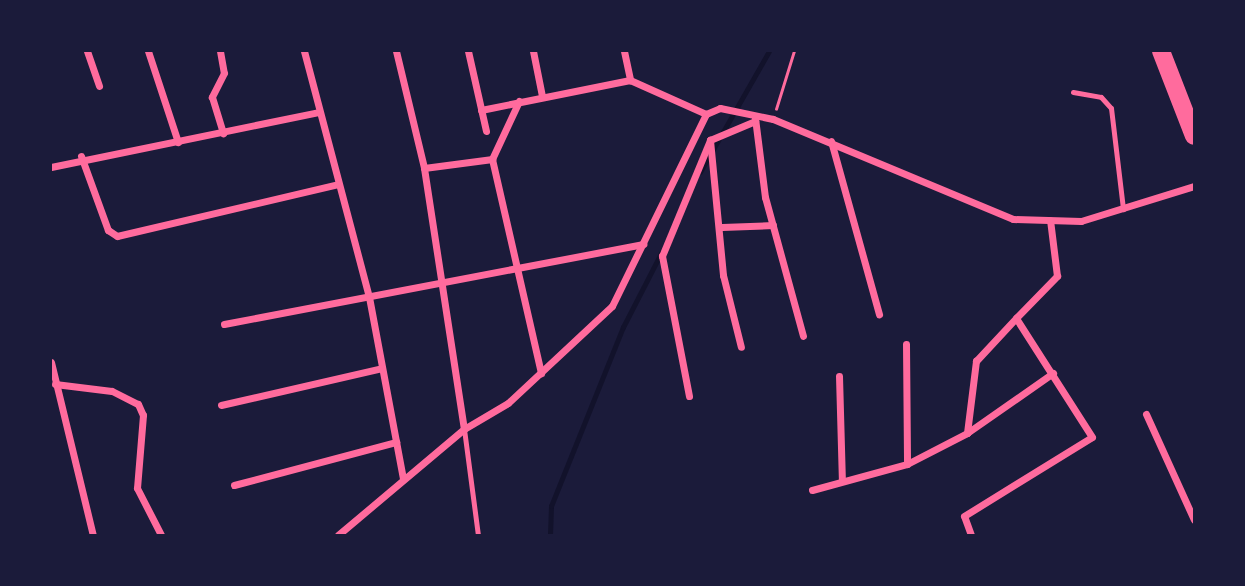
<!DOCTYPE html>
<style>
body{margin:0}
#map{position:relative;width:1245px;height:586px;overflow:hidden;background:#1b1b3a;font-family:Inter,sans-serif}
div>[style]{position:absolute}
.stream>*{height:5px;margin:-2.5px;padding:0 2.5px;transform-origin:2.5px;border-radius:2.5px;background:#12122b}
.path>*{height:2.5px;margin:-1.25px;padding:0 1.25px;transform-origin:1.25px;border-radius:1.25px;background:#ff6b9d}
.service>*{height:5px;margin:-2.5px;padding:0 2.5px;transform-origin:2.5px;border-radius:2.5px;background:#ff6b9d}
.minor>*{height:7px;margin:-3.5px;padding:0 3.5px;transform-origin:3.5px;border-radius:3.5px;background:#ff6b9d}
.trunk>*{height:18px;margin:-9px;padding:0 9px;transform-origin:9px;border-radius:9px;background:#ff6b9d}
span{translate:-50% -50%;white-space:nowrap;text-align:center;line-height:1.15;-webkit-text-stroke:7px #1b1b3a;paint-order:stroke}
.frame{position:absolute;inset:0;border:52px solid #1b1b3a;pointer-events:none}
</style>
<div id="map">
<div class="stream">
<div style="left:700px;top:172px;width:139px;rotate:-60.3deg"></div>
<div style="left:550px;top:535px;width:29px;rotate:-88deg"></div>
<div style="left:551px;top:506px;width:193px;rotate:-68.1deg"></div>
<div style="left:623px;top:327px;width:83px;rotate:-62.8deg"></div>
</div>
<div class="path">
<div style="left:776px;top:109px;width:61px;rotate:-72.8deg"></div>
</div>
<div class="service">
<div style="left:1073px;top:92px;width:28px;rotate:10deg"></div>
<div style="left:1101px;top:97px;width:15px;rotate:48deg"></div>
<div style="left:1111px;top:108px;width:102px;rotate:83.2deg"></div>
<div style="left:464px;top:429px;width:107px;rotate:82.5deg"></div>
</div>
<div class="minor">
<div style="left:87px;top:51px;width:37px;rotate:71deg"></div>
<div style="left:148px;top:51px;width:96px;rotate:71.8deg"></div>
<div style="left:220px;top:51px;width:22px;rotate:80deg"></div>
<div style="left:224px;top:73px;width:27px;rotate:117deg"></div>
<div style="left:212px;top:97px;width:38px;rotate:73deg"></div>
<div style="left:304px;top:51px;width:254px;rotate:75.2deg"></div>
<div style="left:369px;top:297px;width:184px;rotate:79.4deg"></div>
<div style="left:396px;top:51px;width:120px;rotate:76.5deg"></div>
<div style="left:424px;top:168px;width:264px;rotate:81.3deg"></div>
<div style="left:468px;top:51px;width:82px;rotate:77.3deg"></div>
<div style="left:533px;top:51px;width:46px;rotate:78.7deg"></div>
<div style="left:624px;top:51px;width:30px;rotate:78deg"></div>
<div style="left:630px;top:80px;width:83px;rotate:24.1deg"></div>
<div style="left:481px;top:110px;width:152px;rotate:-11.4deg"></div>
<div style="left:755px;top:118px;width:80px;rotate:82.8deg"></div>
<div style="left:765px;top:197px;width:144px;rotate:74.7deg"></div>
<div style="left:710px;top:140px;width:136px;rotate:84.5deg"></div>
<div style="left:723px;top:275px;width:74px;rotate:76deg"></div>
<div style="left:831px;top:141px;width:180px;rotate:74.5deg"></div>
<div style="left:81px;top:156px;width:79px;rotate:70deg"></div>
<div style="left:108px;top:230px;width:11px;rotate:34deg"></div>
<div style="left:117px;top:236px;width:227px;rotate:-13.2deg"></div>
<div style="left:492px;top:159px;width:220px;rotate:77.1deg"></div>
<div style="left:51px;top:167px;width:273px;rotate:-11.6deg"></div>
<div style="left:424px;top:168px;width:69px;rotate:-7.5deg"></div>
<div style="left:492px;top:159px;width:64px;rotate:-65deg"></div>
<div style="left:722px;top:227px;width:51px;rotate:-2.2deg"></div>
<div style="left:224px;top:324px;width:427px;rotate:-10.8deg"></div>
<div style="left:906px;top:344px;width:120px;rotate:89.5deg"></div>
<div style="left:51px;top:362px;width:178px;rotate:76.4deg"></div>
<div style="left:839px;top:376px;width:105px;rotate:88.4deg"></div>
<div style="left:55px;top:384px;width:57px;rotate:7deg"></div>
<div style="left:112px;top:391px;width:29px;rotate:27deg"></div>
<div style="left:138px;top:404px;width:12px;rotate:66deg"></div>
<div style="left:143px;top:415px;width:73px;rotate:94.7deg"></div>
<div style="left:137px;top:488px;width:53px;rotate:62.9deg"></div>
<div style="left:689px;top:396px;width:143px;rotate:-100.9deg"></div>
<div style="left:662px;top:256px;width:126px;rotate:-67.5deg"></div>
<div style="left:710px;top:140px;width:49px;rotate:-22.9deg"></div>
<div style="left:221px;top:405px;width:165px;rotate:-12.9deg"></div>
<div style="left:1146px;top:414px;width:116px;rotate:65.6deg"></div>
<div style="left:967px;top:433px;width:73px;rotate:-82.9deg"></div>
<div style="left:976px;top:361px;width:59px;rotate:-47.1deg"></div>
<div style="left:234px;top:485px;width:168px;rotate:-14.9deg"></div>
<div style="left:812px;top:490px;width:98px;rotate:-15.3deg"></div>
<div style="left:907px;top:464px;width:68px;rotate:-27.3deg"></div>
<div style="left:967px;top:433px;width:105px;rotate:-34.9deg"></div>
<div style="left:338px;top:535px;width:165px;rotate:-40.1deg"></div>
<div style="left:464px;top:429px;width:51px;rotate:-30.6deg"></div>
<div style="left:508px;top:403px;width:142px;rotate:-43deg"></div>
<div style="left:612px;top:306px;width:214px;rotate:-63.9deg"></div>
<div style="left:706px;top:114px;width:15px;rotate:-23deg"></div>
<div style="left:720px;top:108px;width:54px;rotate:11.7deg"></div>
<div style="left:773px;top:119px;width:260px;rotate:22.6deg"></div>
<div style="left:1013px;top:219px;width:68px;rotate:1.7deg"></div>
<div style="left:1081px;top:221px;width:118px;rotate:-17.2deg"></div>
<div style="left:971px;top:535px;width:20px;rotate:-110deg"></div>
<div style="left:964px;top:516px;width:150px;rotate:-31.7deg"></div>
<div style="left:1092px;top:437px;width:141px;rotate:-122.6deg"></div>
<div style="left:1016px;top:318px;width:59px;rotate:-45.7deg"></div>
<div style="left:1057px;top:276px;width:56px;rotate:-97.1deg"></div>
</div>
<div class="trunk">
<div style="left:1161px;top:51px;width:91px;rotate:68.8deg"></div>
</div>
<div class="frame"></div>
</div>
